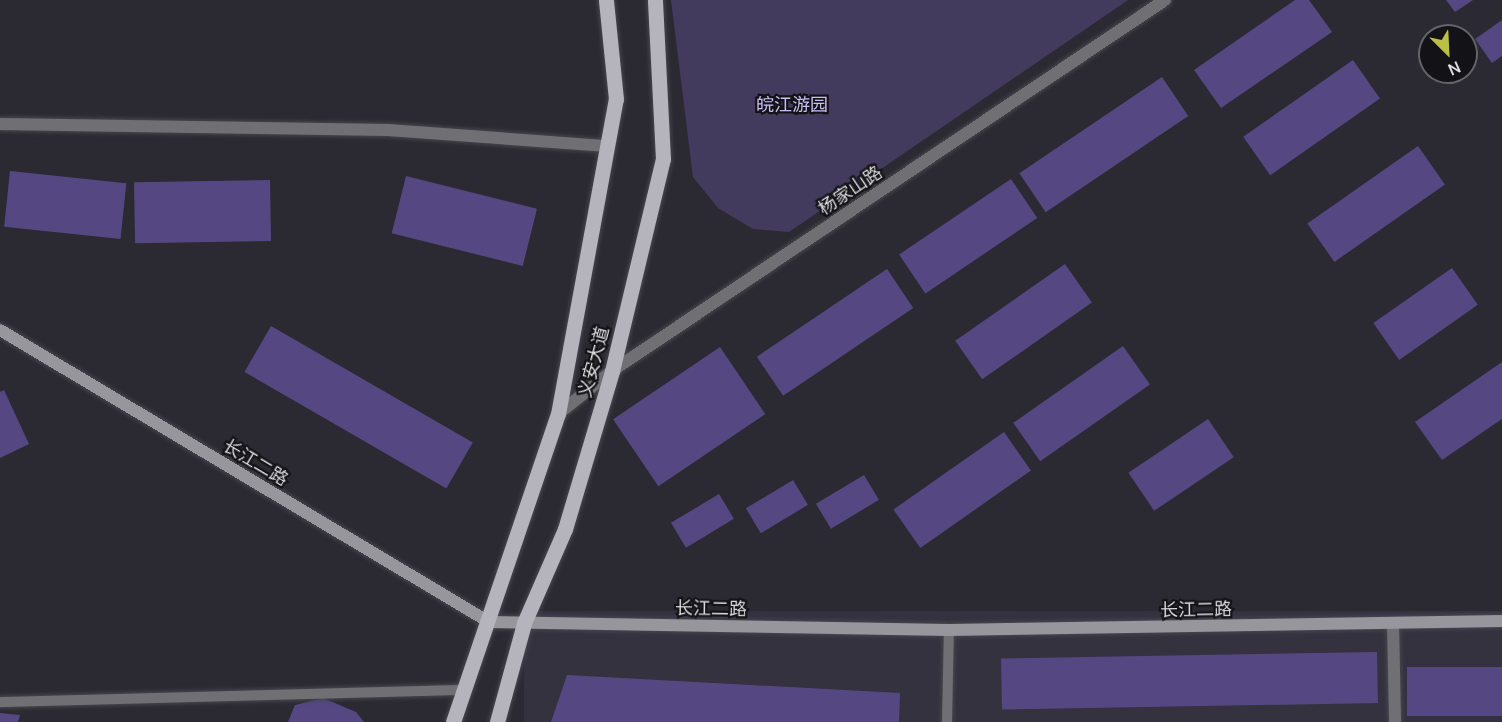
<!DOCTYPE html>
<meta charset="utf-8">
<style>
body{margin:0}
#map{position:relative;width:1502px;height:722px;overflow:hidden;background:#2b2a32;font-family:Manrope,"Noto Sans SC",sans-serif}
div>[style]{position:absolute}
.built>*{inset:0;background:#34323f;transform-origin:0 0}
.green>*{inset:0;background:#423b5d}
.building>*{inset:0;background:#554882;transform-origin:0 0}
.roads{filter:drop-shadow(0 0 2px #47464e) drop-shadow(0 0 2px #47464e)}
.service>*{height:10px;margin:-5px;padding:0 5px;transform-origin:5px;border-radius:5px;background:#707074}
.minor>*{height:12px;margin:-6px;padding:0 6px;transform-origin:6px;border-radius:6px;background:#707074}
.secondary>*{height:12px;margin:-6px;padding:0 6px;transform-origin:6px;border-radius:6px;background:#97969d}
.primary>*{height:15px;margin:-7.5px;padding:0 7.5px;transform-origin:7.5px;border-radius:7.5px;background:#b5b4bd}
span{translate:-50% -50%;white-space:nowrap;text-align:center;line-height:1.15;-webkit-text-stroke:4.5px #131317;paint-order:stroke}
.park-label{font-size:18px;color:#c8bff4}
.street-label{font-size:18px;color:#dcdce1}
.north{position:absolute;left:1418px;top:24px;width:60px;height:60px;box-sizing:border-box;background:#131317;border:2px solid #636368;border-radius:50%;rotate:156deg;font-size:16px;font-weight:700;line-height:24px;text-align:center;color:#dcdce1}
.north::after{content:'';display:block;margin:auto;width:21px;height:27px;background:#bac045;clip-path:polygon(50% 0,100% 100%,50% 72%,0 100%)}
</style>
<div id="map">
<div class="built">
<div style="left:1502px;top:611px;width:111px;height:978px;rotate:90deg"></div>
</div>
<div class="green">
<div style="clip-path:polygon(671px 0,1128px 0,789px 232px,753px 229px,718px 208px,693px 177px)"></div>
</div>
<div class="building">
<div style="clip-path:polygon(1295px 0,1309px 0,1332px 32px,1221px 108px,1194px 70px)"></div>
<div style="clip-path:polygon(1446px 0,1473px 0,1455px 12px)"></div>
<div style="clip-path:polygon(1502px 20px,1502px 56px,1492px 63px,1475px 39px)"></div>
<div style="left:1353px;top:60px;width:47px;height:134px;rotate:55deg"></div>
<div style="left:1162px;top:77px;width:47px;height:172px;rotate:56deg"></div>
<div style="left:1418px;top:146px;width:47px;height:135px;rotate:55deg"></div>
<div style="left:10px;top:171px;width:117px;height:56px;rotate:6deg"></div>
<div style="left:406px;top:176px;width:135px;height:59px;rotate:14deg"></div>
<div style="left:1011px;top:179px;width:47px;height:135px;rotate:56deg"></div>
<div style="left:270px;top:180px;width:61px;height:136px;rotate:89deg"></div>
<div style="left:1065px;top:264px;width:47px;height:134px;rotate:55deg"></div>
<div style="left:1452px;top:268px;width:45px;height:96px;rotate:55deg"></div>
<div style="left:887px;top:269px;width:47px;height:157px;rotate:56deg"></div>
<div style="left:271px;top:326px;width:233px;height:53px;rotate:30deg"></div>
<div style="left:1123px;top:346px;width:47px;height:134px;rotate:55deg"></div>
<div style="left:720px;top:347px;width:81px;height:129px;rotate:56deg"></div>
<div style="clip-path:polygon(1502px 362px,1502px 419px,1442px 460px,1415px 422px)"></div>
<div style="clip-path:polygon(4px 390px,29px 444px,0 458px,0 392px)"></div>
<div style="left:1208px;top:419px;width:46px;height:96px;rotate:56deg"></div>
<div style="left:1004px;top:432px;width:47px;height:135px;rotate:55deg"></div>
<div style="left:864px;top:475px;width:29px;height:56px;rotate:59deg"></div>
<div style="left:793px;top:480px;width:29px;height:55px;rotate:59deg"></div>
<div style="left:719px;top:494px;width:29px;height:56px;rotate:59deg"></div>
<div style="left:1377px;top:652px;width:51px;height:376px;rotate:89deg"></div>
<div style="left:1502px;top:667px;width:49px;height:95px;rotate:90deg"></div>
<div style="clip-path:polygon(567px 675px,900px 693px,899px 722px,551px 722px)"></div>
<div style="clip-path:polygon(323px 698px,356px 712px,364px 722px,288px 722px,295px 705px)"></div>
<div style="clip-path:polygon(0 713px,20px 715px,18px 722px,0 722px)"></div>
</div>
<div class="roads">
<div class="service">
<div style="left:0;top:702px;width:463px;rotate:-1.5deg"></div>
<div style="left:947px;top:722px;width:92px;rotate:-88.8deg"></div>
</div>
<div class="minor">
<div style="left:0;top:124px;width:388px;rotate:0.9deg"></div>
<div style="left:388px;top:130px;width:220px;rotate:4.2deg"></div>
<div style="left:558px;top:414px;width:69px;rotate:-38.5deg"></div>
<div style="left:612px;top:371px;width:666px;rotate:-33.86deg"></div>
<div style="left:1393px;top:623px;width:99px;rotate:88.8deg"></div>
</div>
<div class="secondary">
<div style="left:0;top:330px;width:570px;rotate:30.84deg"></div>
<div style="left:489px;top:622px;width:460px;rotate:1deg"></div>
<div style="left:949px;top:630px;width:553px;rotate:-0.93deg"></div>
</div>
<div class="primary">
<div style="left:453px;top:722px;width:325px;rotate:-71.2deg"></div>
<div style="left:558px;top:414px;width:320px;rotate:-79.6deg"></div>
<div style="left:616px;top:99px;width:100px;rotate:-95.8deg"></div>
<div style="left:497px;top:722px;width:103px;rotate:-74.7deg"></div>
<div style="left:524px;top:623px;width:103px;rotate:-66.4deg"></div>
<div style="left:565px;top:529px;width:165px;rotate:-73.4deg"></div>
<div style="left:612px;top:371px;width:218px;rotate:-76.5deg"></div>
<div style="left:663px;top:159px;width:159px;rotate:-92.9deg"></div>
</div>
</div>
<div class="park-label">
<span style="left:792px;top:104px">皖江游园</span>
</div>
<div class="street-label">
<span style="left:850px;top:190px;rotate:-34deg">杨家山路</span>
<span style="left:593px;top:362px;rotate:-75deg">义安大道</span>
<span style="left:256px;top:462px;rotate:31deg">长江二路</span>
<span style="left:711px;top:608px;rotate:1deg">长江二路</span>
<span style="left:1196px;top:609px;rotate:-1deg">长江二路</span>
</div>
<div class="north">N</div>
</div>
